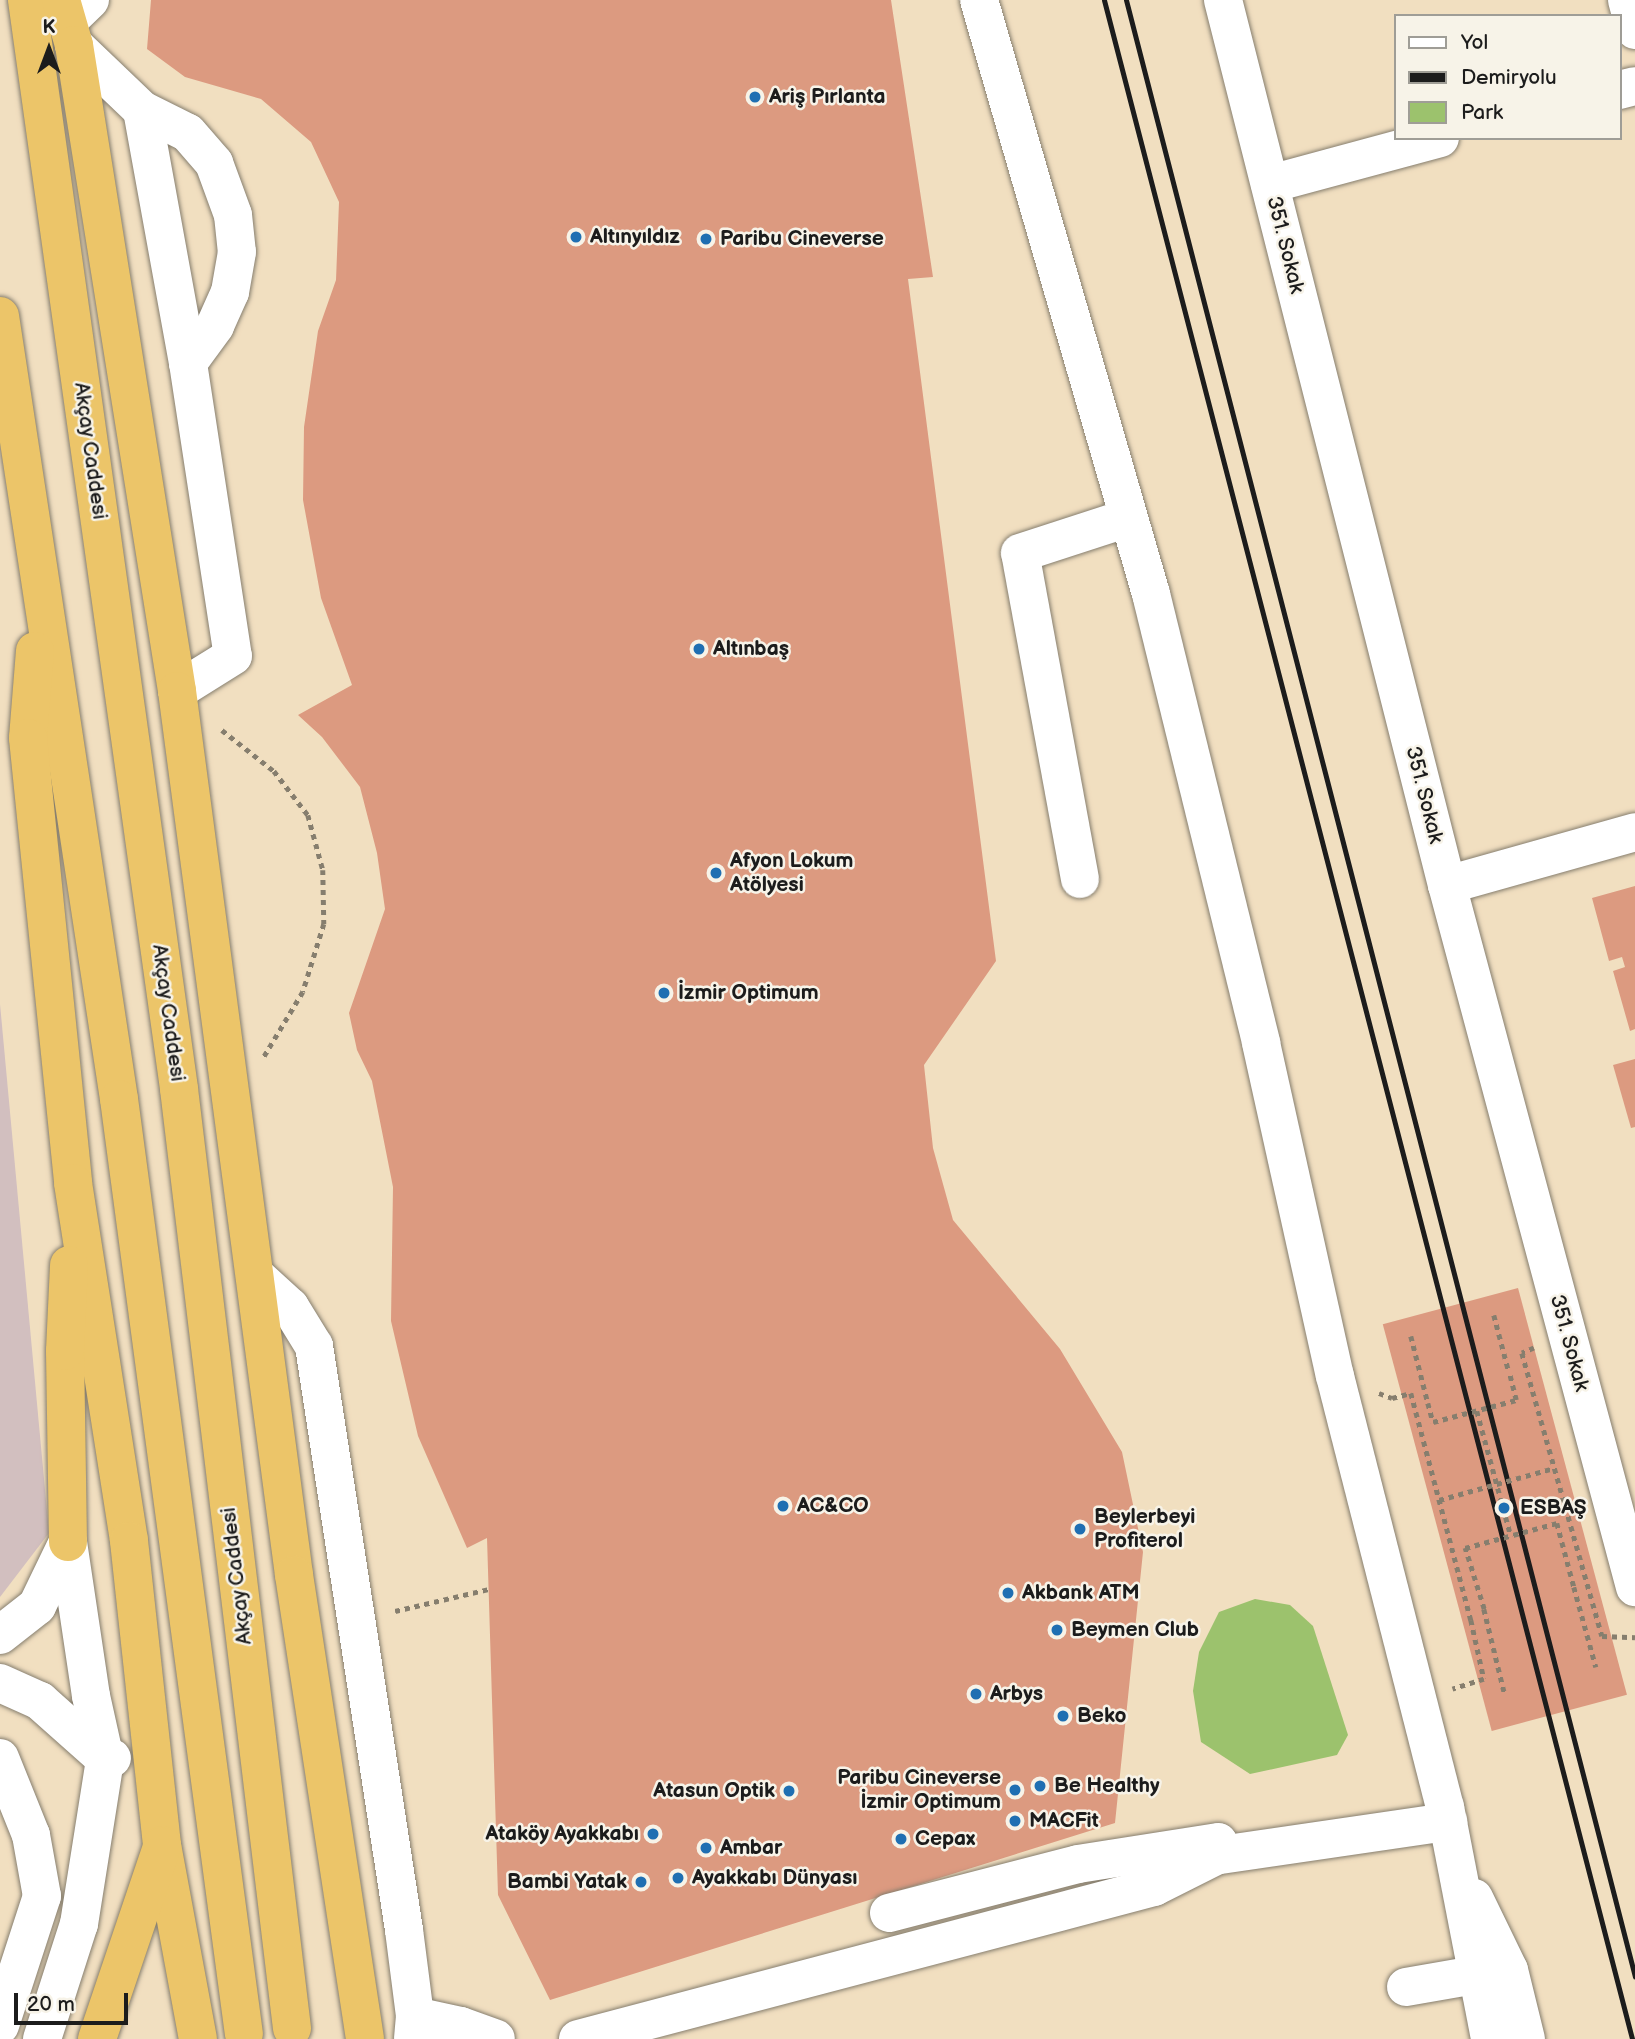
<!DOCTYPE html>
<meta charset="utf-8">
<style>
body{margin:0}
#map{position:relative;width:1635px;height:2039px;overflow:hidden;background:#f1dfc0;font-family:"Balsamiq Sans",sans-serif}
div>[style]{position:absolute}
.industrial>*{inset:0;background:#d2bfbf}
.green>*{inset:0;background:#9cc26d}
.building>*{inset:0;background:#dc9a80;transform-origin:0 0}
.path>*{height:4.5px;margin-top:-2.25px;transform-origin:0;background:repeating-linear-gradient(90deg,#867e6e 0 5px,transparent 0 10px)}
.roads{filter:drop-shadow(0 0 2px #867e6e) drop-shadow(0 0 2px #867e6e)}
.minor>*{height:38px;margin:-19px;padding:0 19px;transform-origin:19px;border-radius:19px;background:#fff}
.highway>*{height:38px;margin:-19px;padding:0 19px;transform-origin:19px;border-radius:19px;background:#ecc569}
.rail>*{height:5px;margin:-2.5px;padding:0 2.5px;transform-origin:2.5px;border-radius:2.5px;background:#1c1c1c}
.path-bridge>*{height:4.5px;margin-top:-2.25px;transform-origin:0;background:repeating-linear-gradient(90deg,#867e6e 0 5px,transparent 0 10px)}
.dots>*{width:19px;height:19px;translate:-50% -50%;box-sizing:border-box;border:4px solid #f7f3e8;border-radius:50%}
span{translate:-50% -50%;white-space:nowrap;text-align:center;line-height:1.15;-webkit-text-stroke:5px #f7f3e8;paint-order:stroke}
.poi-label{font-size:21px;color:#1c1c1c;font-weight:700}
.left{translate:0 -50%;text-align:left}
.right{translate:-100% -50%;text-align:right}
.street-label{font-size:21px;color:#1c1c1c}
.legend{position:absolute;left:1394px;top:14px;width:228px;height:126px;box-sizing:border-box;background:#f7f3e8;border:2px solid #9f9d96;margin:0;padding:9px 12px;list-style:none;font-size:21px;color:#1c1c1c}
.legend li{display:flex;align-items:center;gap:14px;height:35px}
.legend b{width:35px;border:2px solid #9f9d96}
.north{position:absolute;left:14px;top:14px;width:70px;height:70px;-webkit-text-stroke:5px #f7f3e8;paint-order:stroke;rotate:0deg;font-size:19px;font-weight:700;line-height:28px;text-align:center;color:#1c1c1c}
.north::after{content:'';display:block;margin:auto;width:24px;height:32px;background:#1c1c1c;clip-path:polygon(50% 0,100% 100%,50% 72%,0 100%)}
.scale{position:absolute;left:14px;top:1993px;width:114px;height:32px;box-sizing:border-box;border:4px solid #1c1c1c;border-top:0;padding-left:9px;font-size:21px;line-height:24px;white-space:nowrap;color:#1c1c1c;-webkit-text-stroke:5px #f7f3e8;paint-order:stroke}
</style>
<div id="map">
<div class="industrial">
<div style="clip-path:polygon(0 1004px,49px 1533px,0 1597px)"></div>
</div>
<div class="green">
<div style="clip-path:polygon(1255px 1599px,1290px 1605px,1313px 1626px,1348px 1735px,1337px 1755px,1250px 1774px,1201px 1742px,1193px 1691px,1199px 1652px,1219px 1612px)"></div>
</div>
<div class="building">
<div style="clip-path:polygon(151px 0,891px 0,933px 277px,908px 279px,996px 961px,924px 1065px,933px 1148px,953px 1220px,1060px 1349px,1122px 1452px,1143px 1552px,1115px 1823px,550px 2000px,498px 1895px,487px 1538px,467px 1548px,418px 1436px,391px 1321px,393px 1187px,372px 1081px,357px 1050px,349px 1013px,385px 909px,377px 853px,360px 787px,322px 737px,298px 715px,352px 685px,321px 598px,303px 500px,304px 427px,318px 331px,336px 280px,339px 202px,311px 142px,261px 99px,185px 77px,147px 49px)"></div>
<div style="clip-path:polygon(1635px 886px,1635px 1029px,1630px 1031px,1613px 971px,1625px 967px,1622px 957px,1609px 961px,1592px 898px)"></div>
<div style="clip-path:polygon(1635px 1059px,1635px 1127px,1631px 1128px,1613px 1065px)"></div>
<div style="left:1518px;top:1288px;width:421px;height:140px;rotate:75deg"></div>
</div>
<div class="path">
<div style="left:222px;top:730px;width:66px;rotate:38.3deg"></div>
<div style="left:274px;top:771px;width:56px;rotate:52.3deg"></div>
<div style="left:308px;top:815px;width:57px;rotate:74.7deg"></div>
<div style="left:323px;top:870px;width:54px;rotate:88.9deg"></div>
<div style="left:324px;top:924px;width:71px;rotate:107.2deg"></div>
<div style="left:303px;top:992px;width:76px;rotate:121deg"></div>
<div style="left:1494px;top:1315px;width:59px;rotate:75.3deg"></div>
<div style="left:1411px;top:1336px;width:69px;rotate:75.8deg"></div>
<div style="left:1534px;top:1348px;width:13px;rotate:157deg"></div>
<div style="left:1522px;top:1353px;width:294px;rotate:74.2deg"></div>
<div style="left:1602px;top:1636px;width:33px;rotate:2deg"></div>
<div style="left:1379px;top:1393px;width:14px;rotate:21deg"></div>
<div style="left:1392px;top:1398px;width:20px;rotate:-15deg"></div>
<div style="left:1411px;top:1393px;width:235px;rotate:75.2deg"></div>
<div style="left:1471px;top:1620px;width:60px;rotate:77.6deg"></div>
<div style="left:1484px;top:1679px;width:33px;rotate:162deg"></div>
<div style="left:1477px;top:1411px;width:130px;rotate:74.8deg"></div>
<div style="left:1574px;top:1587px;width:83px;rotate:74.6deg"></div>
<div style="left:1484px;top:1609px;width:89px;rotate:76.3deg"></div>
<div style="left:395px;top:1611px;width:97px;rotate:-13.2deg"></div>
</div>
<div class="roads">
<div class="minor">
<div style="left:979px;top:0;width:618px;rotate:73.85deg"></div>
<div style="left:1151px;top:594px;width:462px;rotate:76.2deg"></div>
<div style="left:1261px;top:1043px;width:341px;rotate:77.5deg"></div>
<div style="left:1335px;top:1376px;width:445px;rotate:75.7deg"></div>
<div style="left:1445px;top:1807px;width:236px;rotate:79deg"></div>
<div style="left:1223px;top:0;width:913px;rotate:75.8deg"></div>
<div style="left:1447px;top:885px;width:727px;rotate:75.01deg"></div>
<div style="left:1627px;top:0;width:31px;rotate:75deg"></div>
<div style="left:67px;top:22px;width:32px;rotate:-44deg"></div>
<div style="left:74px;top:45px;width:94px;rotate:43.7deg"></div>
<div style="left:142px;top:110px;width:257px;rotate:79.7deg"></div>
<div style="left:188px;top:363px;width:296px;rotate:81.3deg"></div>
<div style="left:233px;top:656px;width:66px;rotate:148deg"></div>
<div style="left:1619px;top:90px;width:16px;rotate:-14deg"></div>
<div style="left:142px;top:110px;width:51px;rotate:26.6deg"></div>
<div style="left:188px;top:133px;width:40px;rotate:49deg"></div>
<div style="left:214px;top:163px;width:55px;rotate:69.9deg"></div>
<div style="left:233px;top:215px;width:37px;rotate:84deg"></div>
<div style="left:237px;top:252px;width:41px;rotate:99.9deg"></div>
<div style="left:230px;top:292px;width:37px;rotate:114deg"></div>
<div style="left:215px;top:326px;width:46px;rotate:126.1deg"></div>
<div style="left:1270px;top:184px;width:176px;rotate:-15.1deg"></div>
<div style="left:1080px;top:879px;width:331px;rotate:-100.4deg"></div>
<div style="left:1020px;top:553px;width:114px;rotate:-18deg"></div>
<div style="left:1447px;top:885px;width:195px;rotate:-15.7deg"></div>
<div style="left:256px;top:1276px;width:46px;rotate:42.4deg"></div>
<div style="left:290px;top:1307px;width:46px;rotate:58.4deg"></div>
<div style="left:314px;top:1346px;width:591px;rotate:81.24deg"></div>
<div style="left:404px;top:1930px;width:87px;rotate:82.7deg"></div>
<div style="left:415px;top:2016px;width:23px;rotate:95deg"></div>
<div style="left:0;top:1635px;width:47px;rotate:-38.1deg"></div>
<div style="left:37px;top:1606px;width:71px;rotate:-64.2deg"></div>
<div style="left:0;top:1683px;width:44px;rotate:24.2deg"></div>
<div style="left:40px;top:1701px;width:87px;rotate:41.7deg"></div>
<div style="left:105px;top:1759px;width:7px;rotate:-8deg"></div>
<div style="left:0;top:1758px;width:83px;rotate:68.1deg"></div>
<div style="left:31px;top:1835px;width:62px;rotate:79.8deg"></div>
<div style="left:42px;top:1896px;width:136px;rotate:108deg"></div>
<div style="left:1193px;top:1859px;width:258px;rotate:-8.3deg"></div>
<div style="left:1474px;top:1898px;width:80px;rotate:64.1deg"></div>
<div style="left:1509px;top:1970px;width:71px;rotate:76.2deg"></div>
<div style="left:889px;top:1913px;width:195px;rotate:-14.5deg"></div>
<div style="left:1078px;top:1864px;width:142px;rotate:-8.9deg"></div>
<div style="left:1406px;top:1987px;width:70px;rotate:-9.9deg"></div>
<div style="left:415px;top:2016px;width:47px;rotate:12.3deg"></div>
<div style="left:461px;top:2026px;width:37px;rotate:20deg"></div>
<div style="left:42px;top:2039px;width:121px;rotate:-72.2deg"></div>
<div style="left:79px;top:1924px;width:167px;rotate:-81deg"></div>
<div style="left:105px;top:1759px;width:65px;rotate:-102.5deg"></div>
<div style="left:91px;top:1696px;width:156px;rotate:-98.5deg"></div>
<div style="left:578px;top:2039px;width:596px;rotate:-14.78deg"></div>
<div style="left:1154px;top:1887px;width:74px;rotate:-26.6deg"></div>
<div style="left:1220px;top:1854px;width:12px;rotate:-99deg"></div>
</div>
<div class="highway">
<div style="left:27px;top:0;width:1100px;rotate:82.05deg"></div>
<div style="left:179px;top:1089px;width:946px;rotate:83.14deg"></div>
<div style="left:61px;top:0;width:47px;rotate:73.9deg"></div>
<div style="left:74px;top:45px;width:654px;rotate:80.94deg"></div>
<div style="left:177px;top:691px;width:892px;rotate:82.46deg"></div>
<div style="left:294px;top:1575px;width:469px;rotate:81.3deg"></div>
<div style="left:0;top:316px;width:792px;rotate:81.36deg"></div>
<div style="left:119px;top:1099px;width:943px;rotate:82.39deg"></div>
<div style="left:35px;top:651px;width:87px;rotate:94.6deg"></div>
<div style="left:28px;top:738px;width:447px;rotate:84.2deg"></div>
<div style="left:73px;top:1183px;width:362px;rotate:81.1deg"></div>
<div style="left:129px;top:1541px;width:306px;rotate:83.8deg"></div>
<div style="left:162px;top:1845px;width:197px;rotate:79.5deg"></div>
<div style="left:68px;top:1542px;width:191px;rotate:-90.9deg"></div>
<div style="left:65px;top:1351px;width:86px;rotate:-87.3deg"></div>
<div style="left:97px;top:2039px;width:203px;rotate:-71.3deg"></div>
</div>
</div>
<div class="rail">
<div style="left:1104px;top:0;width:2106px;rotate:75.48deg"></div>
<div style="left:1126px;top:0;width:2041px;rotate:75.56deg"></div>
</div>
<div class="path-bridge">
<div style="left:1428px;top:1403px;width:20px;rotate:75deg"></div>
<div style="left:1433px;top:1422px;width:86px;rotate:-14.8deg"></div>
<div style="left:1516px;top:1400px;width:29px;rotate:-104deg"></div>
<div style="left:1439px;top:1500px;width:119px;rotate:-15.5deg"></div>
<div style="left:1484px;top:1609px;width:64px;rotate:-107.3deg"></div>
<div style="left:1465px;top:1548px;width:95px;rotate:-15.2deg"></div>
<div style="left:1557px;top:1523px;width:66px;rotate:75.1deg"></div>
</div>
<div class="dots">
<div style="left:755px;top:97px;background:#1f6fb2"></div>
<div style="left:576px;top:237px;background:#1f6fb2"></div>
<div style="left:706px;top:239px;background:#1f6fb2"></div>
<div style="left:699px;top:649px;background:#1f6fb2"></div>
<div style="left:716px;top:873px;background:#1f6fb2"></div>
<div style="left:664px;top:993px;background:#1f6fb2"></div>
<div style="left:783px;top:1506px;background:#1f6fb2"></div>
<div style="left:1504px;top:1508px;background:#1f6fb2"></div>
<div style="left:1080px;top:1529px;background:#1f6fb2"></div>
<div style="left:1008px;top:1593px;background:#1f6fb2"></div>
<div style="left:1057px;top:1630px;background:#1f6fb2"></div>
<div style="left:976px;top:1694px;background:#1f6fb2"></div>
<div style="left:1063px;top:1716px;background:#1f6fb2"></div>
<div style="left:1040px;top:1786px;background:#1f6fb2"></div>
<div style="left:1015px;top:1790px;background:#1f6fb2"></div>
<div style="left:789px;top:1791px;background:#1f6fb2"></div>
<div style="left:1015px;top:1821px;background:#1f6fb2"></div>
<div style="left:653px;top:1834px;background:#1f6fb2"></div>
<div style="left:901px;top:1839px;background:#1f6fb2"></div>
<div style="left:706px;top:1848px;background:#1f6fb2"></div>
<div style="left:678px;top:1878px;background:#1f6fb2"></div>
<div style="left:641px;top:1882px;background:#1f6fb2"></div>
</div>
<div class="poi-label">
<span class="left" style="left:769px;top:97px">Ariş Pırlanta</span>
<span class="left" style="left:590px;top:237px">Altınyıldız</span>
<span class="left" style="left:720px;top:239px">Paribu Cineverse</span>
<span class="left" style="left:713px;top:649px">Altınbaş</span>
<span class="left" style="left:730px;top:873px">Afyon Lokum<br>Atölyesi</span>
<span class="left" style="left:678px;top:993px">İzmir Optimum</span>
<span class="left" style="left:797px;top:1506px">AC&amp;CO</span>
<span class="left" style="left:1520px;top:1508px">ESBAŞ</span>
<span class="left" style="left:1094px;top:1529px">Beylerbeyi<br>Profiterol</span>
<span class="left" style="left:1022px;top:1593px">Akbank ATM</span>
<span class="left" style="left:1071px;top:1630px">Beymen Club</span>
<span class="left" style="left:990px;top:1694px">Arbys</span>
<span class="left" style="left:1077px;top:1716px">Beko</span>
<span class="right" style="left:1001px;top:1790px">Paribu Cineverse<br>İzmir Optimum</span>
<span class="left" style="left:1054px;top:1786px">Be Healthy</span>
<span class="right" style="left:775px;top:1791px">Atasun Optik</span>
<span class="left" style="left:1029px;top:1821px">MACFit</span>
<span class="right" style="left:639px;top:1834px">Ataköy Ayakkabı</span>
<span class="left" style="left:915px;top:1839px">Cepax</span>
<span class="left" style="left:720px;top:1848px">Ambar</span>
<span class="left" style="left:692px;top:1878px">Ayakkabı Dünyası</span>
<span class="right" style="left:627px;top:1882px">Bambi Yatak</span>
</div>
<div class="street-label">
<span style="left:1285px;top:245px;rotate:76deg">351. Sokak</span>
<span style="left:90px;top:451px;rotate:82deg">Akçay Caddesi</span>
<span style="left:1424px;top:795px;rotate:76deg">351. Sokak</span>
<span style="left:168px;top:1013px;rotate:82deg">Akçay Caddesi</span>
<span style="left:1569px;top:1343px;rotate:75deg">351. Sokak</span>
<span style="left:237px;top:1576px;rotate:-97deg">Akçay Caddesi</span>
</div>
<ul class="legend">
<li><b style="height:9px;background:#fff"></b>Yol</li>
<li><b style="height:9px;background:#1c1c1c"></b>Demiryolu</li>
<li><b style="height:19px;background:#9cc26d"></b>Park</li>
</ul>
<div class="north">K</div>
<div class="scale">20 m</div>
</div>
